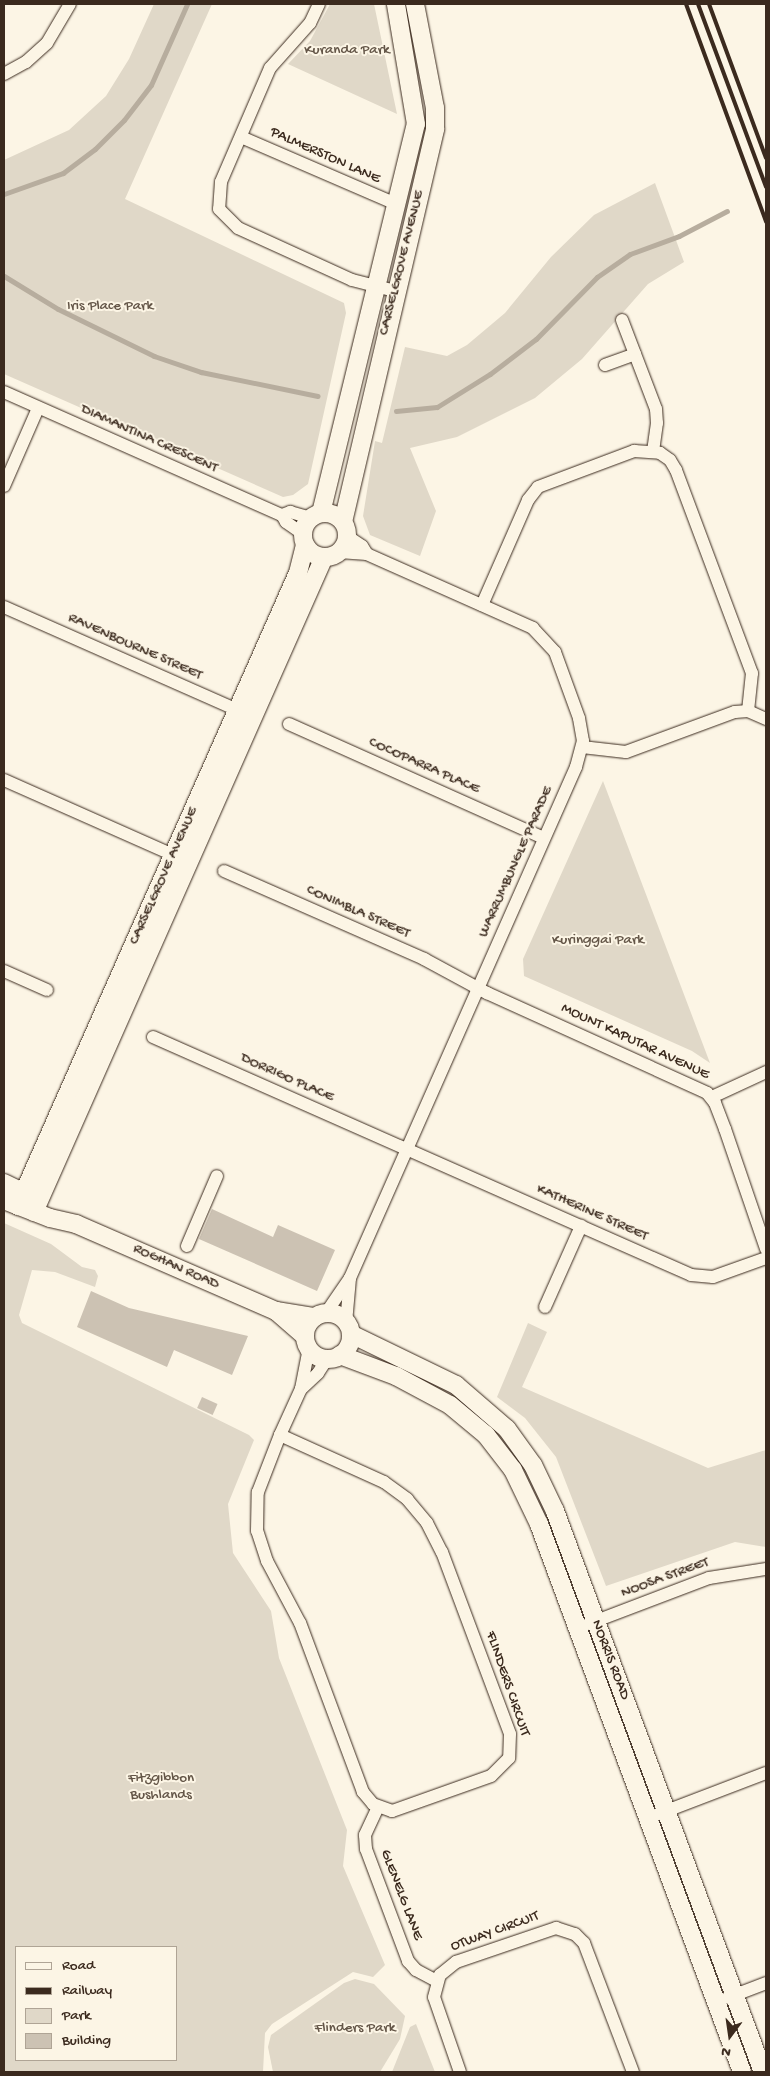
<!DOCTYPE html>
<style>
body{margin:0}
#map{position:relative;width:770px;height:2076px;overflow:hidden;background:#fcf5e5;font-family:"Gochi Hand",sans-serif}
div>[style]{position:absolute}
.green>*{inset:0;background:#e0d8c8}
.stream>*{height:5px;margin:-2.5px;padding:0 2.5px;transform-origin:2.5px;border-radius:2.5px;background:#b7ad9e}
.building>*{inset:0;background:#ccc2b3;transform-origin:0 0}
.roads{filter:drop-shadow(0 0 1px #3b2a1e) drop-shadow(0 0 1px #3b2a1e)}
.street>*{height:12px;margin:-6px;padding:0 6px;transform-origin:6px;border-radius:6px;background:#fcf5e5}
.secondary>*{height:18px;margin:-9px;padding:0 9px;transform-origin:9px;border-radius:9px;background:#fcf5e5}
.secondary>.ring{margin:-9px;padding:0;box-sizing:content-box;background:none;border:18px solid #fcf5e5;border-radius:50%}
.rail>*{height:4px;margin:-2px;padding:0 2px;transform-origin:2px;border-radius:2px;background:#3b2a1e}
span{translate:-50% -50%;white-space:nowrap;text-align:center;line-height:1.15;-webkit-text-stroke:4px #fcf5e5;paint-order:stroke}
.park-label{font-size:15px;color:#645648}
.street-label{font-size:15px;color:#3b2a1e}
.frame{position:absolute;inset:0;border:5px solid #3b2a1e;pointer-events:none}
.legend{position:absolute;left:15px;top:1946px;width:162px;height:115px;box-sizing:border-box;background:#fcf5e5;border:1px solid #afa495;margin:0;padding:6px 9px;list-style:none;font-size:15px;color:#3b2a1e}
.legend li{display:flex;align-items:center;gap:10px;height:25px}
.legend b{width:25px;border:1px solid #afa495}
.north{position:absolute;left:705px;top:2011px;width:50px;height:50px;-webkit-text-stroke:4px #fcf5e5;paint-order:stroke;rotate:194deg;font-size:14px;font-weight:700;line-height:20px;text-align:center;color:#3b2a1e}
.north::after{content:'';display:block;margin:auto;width:18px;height:22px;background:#3b2a1e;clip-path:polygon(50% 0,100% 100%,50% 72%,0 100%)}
</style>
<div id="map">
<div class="green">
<div style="clip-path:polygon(154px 4px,212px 4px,125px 199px,344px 303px,346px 313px,308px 484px,293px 495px,283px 497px,4px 374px,4px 160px,69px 130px,106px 96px,129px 59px)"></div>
<div style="clip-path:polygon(330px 4px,374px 4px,397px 114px,288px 64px,310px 41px)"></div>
<div style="clip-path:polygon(655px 183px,684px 262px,648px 284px,582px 359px,535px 398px,457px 437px,410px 448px,436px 511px,420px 556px,370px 535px,363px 516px,375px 441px,382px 443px,405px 347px,447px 356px,467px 345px,505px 313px,551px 257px,594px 215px)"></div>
<div style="clip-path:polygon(603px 781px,710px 1063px,692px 1051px,524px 976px,523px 959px)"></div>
<div style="clip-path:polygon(evenodd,4px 1223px,51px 1244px,82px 1267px,95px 1270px,98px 1276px,95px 1287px,55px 1272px,32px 1270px,19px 1315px,22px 1323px,249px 1435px,254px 1440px,228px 1504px,233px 1553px,271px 1611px,279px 1658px,347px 1830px,343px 1866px,385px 1965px,373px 1977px,353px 1972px,272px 2024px,265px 2033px,263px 2072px,4px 2072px,4px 1223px,176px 1947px,176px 2060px,16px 2060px,16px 1947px,176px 1947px)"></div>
<div style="clip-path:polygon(528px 1323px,547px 1332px,522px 1387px,708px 1468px,766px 1450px,766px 1547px,735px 1542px,606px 1586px,556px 1457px,525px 1418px,497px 1397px)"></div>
<div style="clip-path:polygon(355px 1979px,374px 1984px,405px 2016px,400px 2039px,380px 2072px,273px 2072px,268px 2047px,271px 2035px,344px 1983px)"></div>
<div style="clip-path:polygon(416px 2024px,435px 2072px,392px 2072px,410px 2027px)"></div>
</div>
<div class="stream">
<div style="left:4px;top:194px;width:63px;rotate:-19.6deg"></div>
<div style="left:63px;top:173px;width:40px;rotate:-37deg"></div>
<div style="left:95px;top:149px;width:41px;rotate:-45deg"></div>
<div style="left:124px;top:120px;width:44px;rotate:-52.4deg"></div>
<div style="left:151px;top:85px;width:89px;rotate:-66deg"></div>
<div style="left:4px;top:276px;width:63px;rotate:31.4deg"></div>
<div style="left:58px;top:309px;width:107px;rotate:26.1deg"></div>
<div style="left:154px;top:356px;width:50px;rotate:18.8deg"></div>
<div style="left:201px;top:372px;width:119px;rotate:11.6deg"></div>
<div style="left:396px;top:411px;width:41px;rotate:-5.6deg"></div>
<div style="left:437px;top:407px;width:62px;rotate:-31.9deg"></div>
<div style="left:490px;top:374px;width:58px;rotate:-37.3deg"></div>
<div style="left:536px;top:339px;width:87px;rotate:-45.5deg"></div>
<div style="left:597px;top:277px;width:40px;rotate:-34.9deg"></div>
<div style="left:630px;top:254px;width:52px;rotate:-20.2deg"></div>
<div style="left:679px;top:236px;width:54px;rotate:-27.5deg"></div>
</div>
<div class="building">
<div style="clip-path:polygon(212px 1209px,273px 1237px,278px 1225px,335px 1250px,317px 1291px,199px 1239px)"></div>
<div style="clip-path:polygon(91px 1291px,129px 1308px,248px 1336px,232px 1375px,174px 1350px,167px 1367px,77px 1327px)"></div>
<div style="left:202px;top:1397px;width:17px;height:12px;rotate:24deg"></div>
</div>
<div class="roads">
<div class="street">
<div style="left:319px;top:4px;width:21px;rotate:115deg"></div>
<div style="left:310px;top:23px;width:60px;rotate:131.6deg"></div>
<div style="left:270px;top:68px;width:124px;rotate:113.3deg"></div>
<div style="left:221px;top:182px;width:27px;rotate:94deg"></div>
<div style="left:219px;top:209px;width:27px;rotate:45deg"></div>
<div style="left:238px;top:228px;width:125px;rotate:24.5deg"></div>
<div style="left:352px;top:280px;width:44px;rotate:14.3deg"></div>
<div style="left:4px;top:74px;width:25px;rotate:-29deg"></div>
<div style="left:26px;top:62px;width:28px;rotate:-42deg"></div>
<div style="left:47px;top:43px;width:45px;rotate:-59.5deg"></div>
<div style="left:241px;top:137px;width:169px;rotate:23.4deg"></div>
<div style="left:622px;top:320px;width:95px;rotate:69.1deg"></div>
<div style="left:656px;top:409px;width:14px;rotate:86deg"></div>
<div style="left:657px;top:423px;width:27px;rotate:98deg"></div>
<div style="left:605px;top:365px;width:32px;rotate:-20deg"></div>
<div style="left:4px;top:392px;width:304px;rotate:23.9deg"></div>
<div style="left:282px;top:515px;width:8px;rotate:60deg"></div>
<div style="left:286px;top:522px;width:21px;rotate:35deg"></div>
<div style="left:4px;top:486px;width:85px;rotate:-66.4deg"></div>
<div style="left:282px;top:515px;width:9px;rotate:-21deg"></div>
<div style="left:290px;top:512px;width:22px;rotate:16deg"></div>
<div style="left:347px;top:536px;width:18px;rotate:34deg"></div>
<div style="left:362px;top:546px;width:9px;rotate:58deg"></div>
<div style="left:482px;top:605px;width:115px;rotate:-66.3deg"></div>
<div style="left:528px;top:500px;width:16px;rotate:-52deg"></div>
<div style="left:538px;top:487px;width:103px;rotate:-20.6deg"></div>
<div style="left:634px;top:451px;width:26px;rotate:4deg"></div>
<div style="left:660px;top:453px;width:12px;rotate:35deg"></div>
<div style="left:670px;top:460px;width:12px;rotate:59deg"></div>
<div style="left:676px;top:470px;width:217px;rotate:69.5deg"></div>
<div style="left:752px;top:673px;width:38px;rotate:96deg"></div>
<div style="left:4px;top:607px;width:262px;rotate:23.8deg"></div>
<div style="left:289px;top:724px;width:279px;rotate:24.1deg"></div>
<div style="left:582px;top:747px;width:44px;rotate:6.5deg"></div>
<div style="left:626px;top:752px;width:116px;rotate:-20.2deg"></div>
<div style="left:735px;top:712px;width:13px;rotate:-4deg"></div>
<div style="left:748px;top:711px;width:20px;rotate:24deg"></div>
<div style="left:4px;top:780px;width:193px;rotate:23.9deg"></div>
<div style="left:224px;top:871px;width:219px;rotate:23.7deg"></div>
<div style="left:424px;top:959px;width:72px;rotate:28.4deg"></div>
<div style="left:487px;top:993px;width:242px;rotate:24.4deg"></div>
<div style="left:707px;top:1093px;width:13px;rotate:51deg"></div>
<div style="left:715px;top:1103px;width:28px;rotate:69deg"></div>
<div style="left:725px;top:1129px;width:127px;rotate:71.1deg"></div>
<div style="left:4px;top:971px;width:47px;rotate:23.8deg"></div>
<div style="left:153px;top:1037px;width:588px;rotate:23.86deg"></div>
<div style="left:691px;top:1275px;width:22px;rotate:5deg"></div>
<div style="left:713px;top:1277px;width:56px;rotate:-19.7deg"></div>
<div style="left:712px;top:1097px;width:60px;rotate:-24.8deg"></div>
<div style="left:187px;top:1246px;width:76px;rotate:-66.8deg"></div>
<div style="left:545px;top:1307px;width:89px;rotate:-66deg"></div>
<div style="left:326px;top:1313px;width:42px;rotate:-55.6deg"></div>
<div style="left:350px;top:1278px;width:559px;rotate:-66.14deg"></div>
<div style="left:576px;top:767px;width:27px;rotate:-75deg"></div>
<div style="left:583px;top:741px;width:23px;rotate:-100deg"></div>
<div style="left:579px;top:718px;width:70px;rotate:-110deg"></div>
<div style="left:555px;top:652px;width:33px;rotate:-133deg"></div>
<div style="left:533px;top:628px;width:182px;rotate:-156deg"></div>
<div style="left:367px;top:554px;width:28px;rotate:-176deg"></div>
<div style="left:346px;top:1323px;width:45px;rotate:-84.9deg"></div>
<div style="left:301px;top:1389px;width:23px;rotate:-43deg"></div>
<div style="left:318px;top:1373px;width:17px;rotate:-57deg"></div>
<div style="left:280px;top:1435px;width:114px;rotate:24.3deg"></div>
<div style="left:384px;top:1482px;width:29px;rotate:36deg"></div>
<div style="left:407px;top:1499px;width:31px;rotate:50deg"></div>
<div style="left:427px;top:1523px;width:33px;rotate:63deg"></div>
<div style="left:442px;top:1552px;width:194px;rotate:69.5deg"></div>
<div style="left:510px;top:1734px;width:24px;rotate:92deg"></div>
<div style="left:509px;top:1758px;width:25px;rotate:135deg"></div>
<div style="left:491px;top:1776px;width:105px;rotate:160.5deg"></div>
<div style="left:392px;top:1811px;width:20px;rotate:-160deg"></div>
<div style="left:373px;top:1804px;width:16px;rotate:-130deg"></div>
<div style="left:363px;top:1792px;width:180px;rotate:-110.4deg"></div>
<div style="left:300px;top:1623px;width:70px;rotate:-118deg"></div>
<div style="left:267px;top:1561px;width:32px;rotate:-108deg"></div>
<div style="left:257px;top:1531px;width:39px;rotate:-89deg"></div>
<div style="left:258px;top:1492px;width:61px;rotate:-68.9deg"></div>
<div style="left:280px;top:1435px;width:51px;rotate:-65.5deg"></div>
<div style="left:301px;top:1389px;width:42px;rotate:-79deg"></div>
<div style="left:588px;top:1624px;width:129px;rotate:-20.8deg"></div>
<div style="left:709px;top:1578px;width:58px;rotate:-9deg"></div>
<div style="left:378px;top:1807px;width:31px;rotate:115deg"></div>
<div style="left:365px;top:1835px;width:14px;rotate:86deg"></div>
<div style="left:366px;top:1849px;width:120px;rotate:69.4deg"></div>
<div style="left:408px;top:1961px;width:12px;rotate:48deg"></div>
<div style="left:416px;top:1970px;width:24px;rotate:28deg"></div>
<div style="left:648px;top:1818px;width:126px;rotate:-20.9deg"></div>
<div style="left:727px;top:1998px;width:42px;rotate:-21deg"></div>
<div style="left:460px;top:2072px;width:79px;rotate:-109.1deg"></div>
<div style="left:434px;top:1997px;width:23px;rotate:-75deg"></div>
<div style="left:440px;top:1975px;width:21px;rotate:-39deg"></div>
<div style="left:456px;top:1962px;width:106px;rotate:-18.8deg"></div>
<div style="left:556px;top:1928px;width:20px;rotate:18deg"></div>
<div style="left:575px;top:1934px;width:13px;rotate:45deg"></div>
<div style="left:584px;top:1943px;width:138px;rotate:69.2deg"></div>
</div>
<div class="secondary">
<div style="left:321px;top:513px;width:400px;rotate:-76.3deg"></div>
<div style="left:416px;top:124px;width:122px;rotate:-99.5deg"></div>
<div class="ring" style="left:303px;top:513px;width:26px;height:26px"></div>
<div style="left:343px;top:522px;width:404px;rotate:-76.8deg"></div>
<div style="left:435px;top:129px;width:21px;rotate:-90deg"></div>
<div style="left:435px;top:108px;width:106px;rotate:-100.9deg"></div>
<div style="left:4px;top:1183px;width:34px;rotate:26deg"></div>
<div style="left:4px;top:1200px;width:49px;rotate:21.4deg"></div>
<div style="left:50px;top:1218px;width:27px;rotate:13deg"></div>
<div style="left:76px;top:1224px;width:218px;rotate:23.5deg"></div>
<div style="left:276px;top:1311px;width:38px;rotate:41deg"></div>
<div style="left:18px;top:1206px;width:692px;rotate:-66.14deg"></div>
<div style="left:298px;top:573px;width:29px;rotate:-76deg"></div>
<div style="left:34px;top:1212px;width:716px;rotate:-66.12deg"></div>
<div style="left:276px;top:1311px;width:39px;rotate:9deg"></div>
<div class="ring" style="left:305px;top:1313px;width:28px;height:28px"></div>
<div style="left:351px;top:1334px;width:117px;rotate:25.9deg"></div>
<div style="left:456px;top:1385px;width:67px;rotate:40.8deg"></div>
<div style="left:507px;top:1429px;width:44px;rotate:54.2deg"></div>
<div style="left:533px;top:1465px;width:51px;rotate:64.4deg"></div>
<div style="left:555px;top:1511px;width:598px;rotate:69.66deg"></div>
<div style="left:340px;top:1355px;width:60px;rotate:20.6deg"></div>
<div style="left:396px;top:1376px;width:61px;rotate:28.2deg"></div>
<div style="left:450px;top:1405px;width:47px;rotate:39.8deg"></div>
<div style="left:486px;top:1435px;width:44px;rotate:52.4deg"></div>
<div style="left:513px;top:1470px;width:60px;rotate:64.3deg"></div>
<div style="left:539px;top:1524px;width:584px;rotate:69.67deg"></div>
</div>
</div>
<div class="rail">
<div style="left:686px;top:4px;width:232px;rotate:69.8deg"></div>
<div style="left:698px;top:4px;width:195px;rotate:69.6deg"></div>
<div style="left:709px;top:4px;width:164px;rotate:69.7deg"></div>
</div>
<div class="park-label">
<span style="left:347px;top:51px">Kuranda Park</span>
<span style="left:110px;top:307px">Iris Place Park</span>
<span style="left:598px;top:941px">Kuringgai Park</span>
<span style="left:161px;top:1787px">Fitzgibbon<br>Bushlands</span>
<span style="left:355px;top:2029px">Flinders Park</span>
</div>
<div class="street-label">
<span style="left:325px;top:156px;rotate:24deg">PALMERSTON LANE</span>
<span style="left:402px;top:263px;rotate:-76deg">CARSELGROVE AVENUE</span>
<span style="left:149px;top:439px;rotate:24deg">DIAMANTINA CRESCENT</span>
<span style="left:135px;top:647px;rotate:24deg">RAVENBOURNE STREET</span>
<span style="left:424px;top:766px;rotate:24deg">COCOPARRA PLACE</span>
<span style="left:516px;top:862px;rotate:-66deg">WARRUMBUNGLE PARADE</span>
<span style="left:164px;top:876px;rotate:-66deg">CARSELGROVE AVENUE</span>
<span style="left:358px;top:912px;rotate:24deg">CONIMBLA STREET</span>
<span style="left:635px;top:1042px;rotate:25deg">MOUNT KAPUTAR AVENUE</span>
<span style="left:287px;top:1078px;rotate:24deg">DORRIGO PLACE</span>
<span style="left:592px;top:1213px;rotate:24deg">KATHERINE STREET</span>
<span style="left:176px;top:1267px;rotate:24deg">ROGHAN ROAD</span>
<span style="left:665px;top:1578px;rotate:-20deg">NOOSA STREET</span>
<span style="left:610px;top:1660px;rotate:69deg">NORRIS ROAD</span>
<span style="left:507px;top:1684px;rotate:71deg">FLINDERS CIRCUIT</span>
<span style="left:401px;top:1895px;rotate:69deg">GLENELG LANE</span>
<span style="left:495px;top:1932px;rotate:-20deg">OTWAY CIRCUIT</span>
</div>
<div class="frame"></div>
<ul class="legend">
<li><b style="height:6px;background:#fcf5e5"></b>Road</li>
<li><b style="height:6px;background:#3b2a1e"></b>Railway</li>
<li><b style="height:14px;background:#e0d8c8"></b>Park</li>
<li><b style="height:14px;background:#ccc2b3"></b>Building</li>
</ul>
<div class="north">N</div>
</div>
